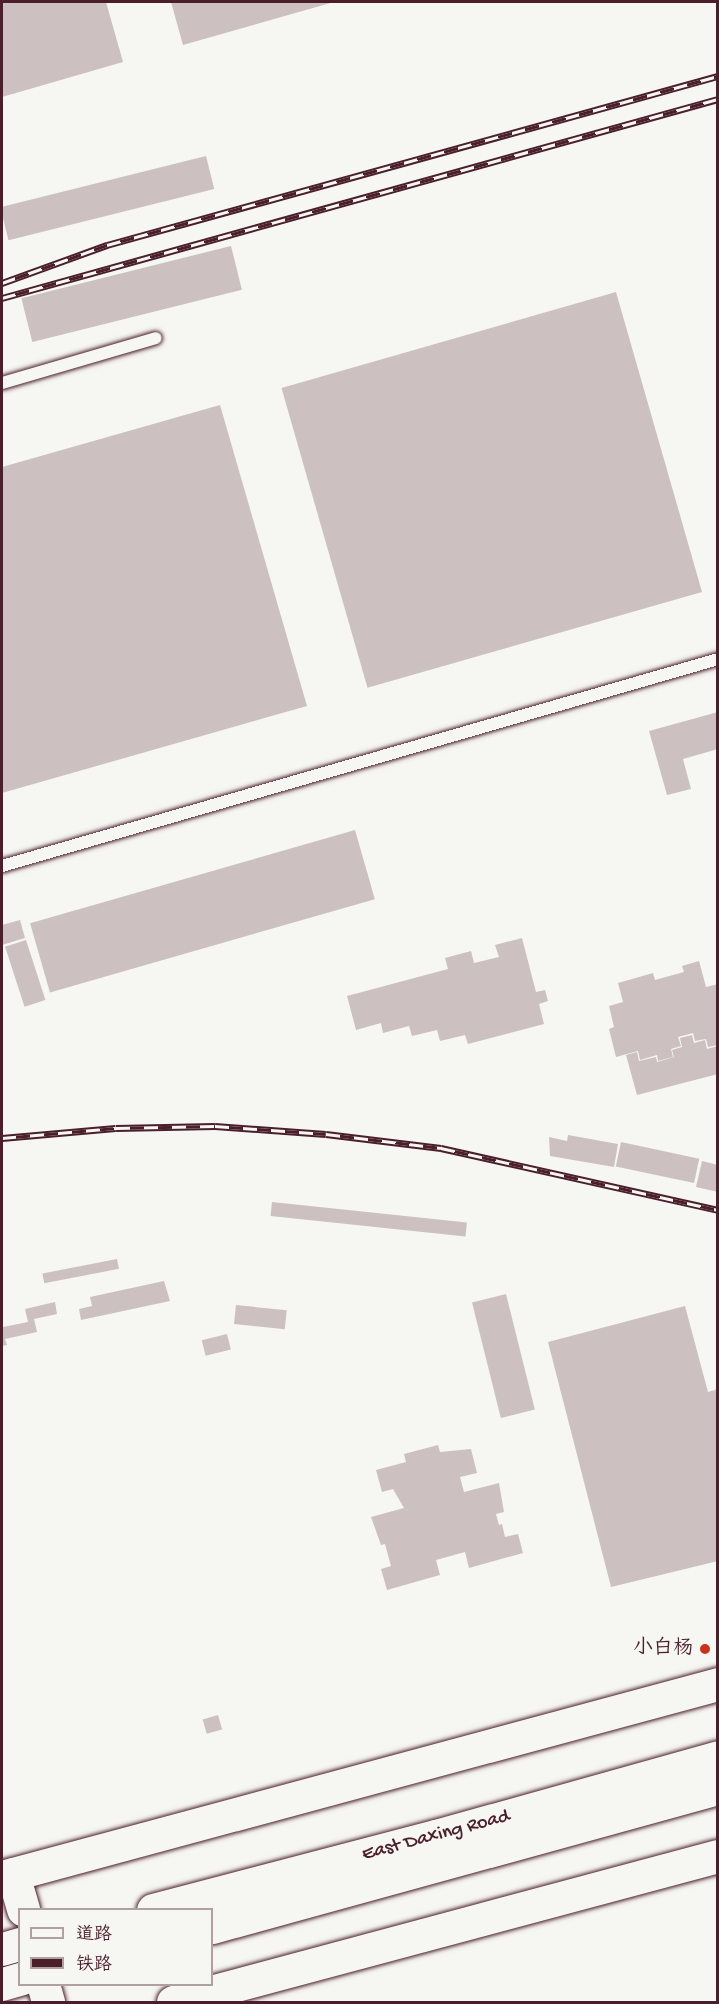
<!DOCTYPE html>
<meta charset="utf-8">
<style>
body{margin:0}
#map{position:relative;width:719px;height:2004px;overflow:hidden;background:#f6f6f2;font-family:"Gochi Hand","LXGW WenKai TC",sans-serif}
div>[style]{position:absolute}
.building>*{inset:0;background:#ccc1c0;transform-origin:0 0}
.roads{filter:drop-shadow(0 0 2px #4a1f2b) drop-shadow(0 0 2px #4a1f2b)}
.lane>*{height:12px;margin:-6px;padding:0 6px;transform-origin:6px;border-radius:6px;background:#f6f6f2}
.secondary>*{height:33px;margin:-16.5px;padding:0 16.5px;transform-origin:16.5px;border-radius:16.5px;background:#f6f6f2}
.primary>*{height:33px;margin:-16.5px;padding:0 16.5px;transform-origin:16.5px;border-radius:16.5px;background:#f6f6f2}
.rail>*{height:7px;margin-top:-3.5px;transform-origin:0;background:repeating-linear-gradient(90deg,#f6f6f2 0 14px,#4a1f2b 0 28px);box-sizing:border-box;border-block:2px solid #4a1f2b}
.dots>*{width:16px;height:16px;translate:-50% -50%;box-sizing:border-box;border:3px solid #f6f6f2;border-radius:50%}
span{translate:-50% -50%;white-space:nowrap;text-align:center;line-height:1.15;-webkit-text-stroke:6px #f6f6f2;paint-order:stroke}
.poi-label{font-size:20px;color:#4a1f2b}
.right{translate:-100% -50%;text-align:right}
.street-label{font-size:20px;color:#4a1f2b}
.frame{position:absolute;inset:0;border:3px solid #4a1f2b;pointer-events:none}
.legend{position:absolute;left:18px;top:1908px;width:195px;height:78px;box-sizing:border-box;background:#f6f6f2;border:2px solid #b1a0a2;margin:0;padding:8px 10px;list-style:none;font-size:18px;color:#4a1f2b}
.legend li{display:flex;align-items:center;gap:12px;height:30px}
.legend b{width:30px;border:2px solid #b1a0a2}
</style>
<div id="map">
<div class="building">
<div style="clip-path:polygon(2px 2px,106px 2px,123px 62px,2px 97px)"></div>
<div style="clip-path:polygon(171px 2px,334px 2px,183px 45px)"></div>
<div style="left:206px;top:156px;width:34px;height:212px;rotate:76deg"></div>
<div style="left:231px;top:246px;width:45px;height:216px;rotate:76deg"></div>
<div style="left:616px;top:292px;width:312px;height:348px;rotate:74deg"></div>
<div style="clip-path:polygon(220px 405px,307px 706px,2px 793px,2px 467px)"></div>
<div style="clip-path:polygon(718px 712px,718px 749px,683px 759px,691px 789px,667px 795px,649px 731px)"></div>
<div style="left:355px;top:830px;width:72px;height:338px;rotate:74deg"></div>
<div style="clip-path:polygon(20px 920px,25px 938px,2px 945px,2px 925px)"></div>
<div style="clip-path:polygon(522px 938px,536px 992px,545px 990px,548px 1001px,539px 1004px,544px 1024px,468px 1044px,465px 1035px,440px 1041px,437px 1030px,412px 1036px,409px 1026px,383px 1033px,381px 1023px,356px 1030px,347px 996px,448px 969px,445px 958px,471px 951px,474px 963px,499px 957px,495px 945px)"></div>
<div style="left:26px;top:940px;width:63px;height:22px;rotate:72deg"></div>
<div style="clip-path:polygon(699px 961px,706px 987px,718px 984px,718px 1045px,708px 1047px,706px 1039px,695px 1041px,693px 1033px,678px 1037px,681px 1046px,671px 1049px,673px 1057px,658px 1061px,657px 1055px,640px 1060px,638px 1051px,616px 1057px,609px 1029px,614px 1027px,609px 1006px,623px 1002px,618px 983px,653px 973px,655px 980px,684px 972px,682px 966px)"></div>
<div style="clip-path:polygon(692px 1035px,694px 1043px,705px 1040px,707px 1049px,718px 1046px,718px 1074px,637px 1095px,626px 1055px,637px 1052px,639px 1061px,656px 1057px,657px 1062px,674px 1057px,672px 1050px,682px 1047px,680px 1038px)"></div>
<div style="clip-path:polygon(568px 1135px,618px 1144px,614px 1167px,550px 1156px,549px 1137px,567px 1141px)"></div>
<div style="left:621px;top:1142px;width:80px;height:25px;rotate:12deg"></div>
<div style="clip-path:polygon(702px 1161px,718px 1165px,718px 1192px,696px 1187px)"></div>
<div style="left:272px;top:1202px;width:196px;height:14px;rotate:6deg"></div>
<div style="left:117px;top:1259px;width:10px;height:76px;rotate:79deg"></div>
<div style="clip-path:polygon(164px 1281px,170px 1301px,81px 1320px,79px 1309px,92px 1306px,90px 1297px)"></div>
<div style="left:506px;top:1294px;width:119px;height:35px;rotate:76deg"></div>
<div style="clip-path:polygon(55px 1302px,57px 1314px,34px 1319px,37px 1332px,5px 1339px,7px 1345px,2px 1346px,2px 1323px,3px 1327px,28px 1322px,25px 1309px)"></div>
<div style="left:236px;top:1305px;width:51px;height:19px;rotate:6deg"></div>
<div style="clip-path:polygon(685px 1306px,708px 1392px,718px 1389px,718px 1561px,611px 1587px,548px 1342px)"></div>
<div style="left:227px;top:1334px;width:16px;height:26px;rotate:76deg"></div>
<div style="clip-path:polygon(438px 1445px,440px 1452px,471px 1449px,477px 1473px,460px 1477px,464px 1492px,499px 1483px,504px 1512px,496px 1514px,499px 1525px,502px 1524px,505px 1537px,518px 1534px,523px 1553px,469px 1568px,465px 1552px,436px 1560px,440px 1575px,387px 1590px,381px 1569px,391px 1566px,385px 1544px,381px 1545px,371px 1517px,404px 1508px,393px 1489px,382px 1492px,376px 1470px,406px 1462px,404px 1454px)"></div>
<div style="left:218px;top:1715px;width:15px;height:16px;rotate:74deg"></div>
</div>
<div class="roads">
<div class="lane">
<div style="left:2px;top:383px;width:160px;rotate:-16.3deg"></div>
<div style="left:2px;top:866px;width:745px;rotate:-16.12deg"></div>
</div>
<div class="secondary">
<div style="left:13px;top:1874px;width:37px;rotate:74deg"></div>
<div style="left:2px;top:1877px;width:742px;rotate:-15.09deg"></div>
<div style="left:43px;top:1984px;width:19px;rotate:74deg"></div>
<div style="left:173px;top:2002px;width:564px;rotate:-15deg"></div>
</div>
<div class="primary">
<div style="left:153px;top:1910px;width:293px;rotate:-14.7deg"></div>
<div style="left:436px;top:1836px;width:293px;rotate:-15.6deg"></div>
<div style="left:212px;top:1927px;width:525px;rotate:-15.36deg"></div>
<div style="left:2px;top:1949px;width:19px;rotate:-16deg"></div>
<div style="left:2px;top:1984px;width:19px;rotate:-16deg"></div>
</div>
</div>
<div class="rail">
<div style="left:2px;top:283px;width:112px;rotate:-19.9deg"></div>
<div style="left:107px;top:245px;width:634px;rotate:-15.46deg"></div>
<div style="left:2px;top:298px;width:743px;rotate:-15.53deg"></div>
<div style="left:2px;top:1138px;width:114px;rotate:-5deg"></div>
<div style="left:116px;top:1128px;width:99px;rotate:-1.2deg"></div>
<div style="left:215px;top:1126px;width:111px;rotate:4.1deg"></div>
<div style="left:326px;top:1134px;width:116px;rotate:6.9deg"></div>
<div style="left:441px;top:1148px;width:284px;rotate:12.6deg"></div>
</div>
<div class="dots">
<div style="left:705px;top:1649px;background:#c8321e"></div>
</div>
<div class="poi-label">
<span class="right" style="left:693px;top:1649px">小白杨</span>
</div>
<div class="street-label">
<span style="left:436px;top:1836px;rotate:-15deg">East Daxing Road</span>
</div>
<div class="frame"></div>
<ul class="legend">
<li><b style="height:8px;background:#f6f6f2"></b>道路</li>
<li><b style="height:8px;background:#4a1f2b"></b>铁路</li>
</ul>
</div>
